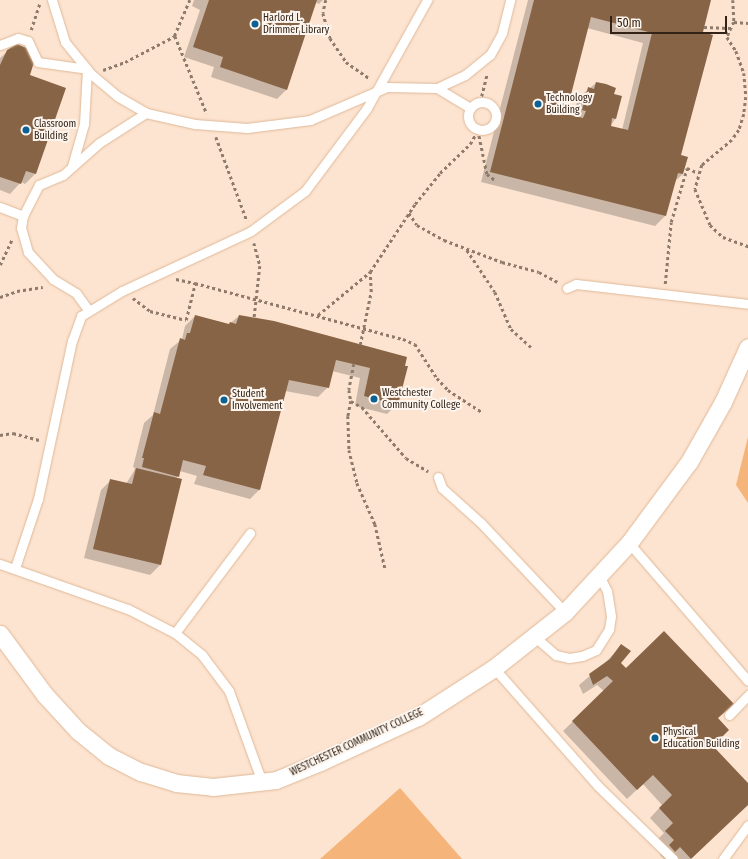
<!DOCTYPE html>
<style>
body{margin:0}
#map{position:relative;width:748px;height:859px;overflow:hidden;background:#fde4d0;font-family:"Fira Sans Condensed",sans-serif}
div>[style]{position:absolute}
.green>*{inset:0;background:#f5b47a}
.shadow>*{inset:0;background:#0003}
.building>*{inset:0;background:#886446}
.path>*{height:2.5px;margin-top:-1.25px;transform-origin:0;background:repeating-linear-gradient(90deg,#8e7b6b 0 3px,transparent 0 6px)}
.roads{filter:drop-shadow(0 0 1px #dfb897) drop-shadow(0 0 1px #dfb897)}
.service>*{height:9px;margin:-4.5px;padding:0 4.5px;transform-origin:4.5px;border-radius:4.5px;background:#fff}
.service>.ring{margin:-4.5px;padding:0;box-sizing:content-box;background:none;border:9px solid #fff;border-radius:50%}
.minor>*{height:17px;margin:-8.5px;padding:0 8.5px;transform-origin:8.5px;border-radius:8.5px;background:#fff}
.dots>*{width:11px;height:11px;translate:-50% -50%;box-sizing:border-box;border:2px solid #fdf5ee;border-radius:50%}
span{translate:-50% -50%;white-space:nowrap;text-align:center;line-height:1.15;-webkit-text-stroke:4px #fdf5ee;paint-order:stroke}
.poi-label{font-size:10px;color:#322316}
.left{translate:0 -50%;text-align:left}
.street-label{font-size:10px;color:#322316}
.scale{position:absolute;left:610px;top:16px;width:117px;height:18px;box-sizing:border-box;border:2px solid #322316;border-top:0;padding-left:5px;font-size:12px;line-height:14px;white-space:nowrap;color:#322316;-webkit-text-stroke:3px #fdf5ee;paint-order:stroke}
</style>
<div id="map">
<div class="green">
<div style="clip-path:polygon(748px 437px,748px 503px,736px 485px)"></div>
<div style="clip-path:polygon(400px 788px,462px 859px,320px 859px)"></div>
</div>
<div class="shadow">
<div style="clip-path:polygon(194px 0,323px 0,319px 4px,315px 2px,287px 89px,277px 99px,211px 77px,214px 67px,184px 57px,200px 10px,192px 6px)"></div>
<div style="clip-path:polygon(evenodd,528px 0,710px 0,701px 33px,680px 156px,683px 174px,674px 182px,665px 216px,655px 226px,481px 182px,528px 0,587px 28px,643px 43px,622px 130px,610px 127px,615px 119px,613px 95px,596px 83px,578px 98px,573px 117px,565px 115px,587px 28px)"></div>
<div style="clip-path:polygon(8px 51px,28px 76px,65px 89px,35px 174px,25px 184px,21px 182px,10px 194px,0 190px,0 58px)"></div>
<div style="clip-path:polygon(195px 316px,228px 325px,239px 316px,406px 357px,397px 404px,387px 414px,355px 406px,360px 378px,332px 371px,328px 387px,318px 397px,285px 391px,260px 489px,250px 499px,194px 484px,197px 476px,180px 471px,176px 479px,181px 480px,160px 565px,150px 575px,84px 558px,101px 490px,111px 480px,126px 484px,134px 471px,135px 468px,133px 467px,144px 423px,153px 415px,170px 349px,182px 339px,185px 326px)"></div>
<div style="clip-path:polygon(621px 646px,619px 663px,625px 669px,717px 719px,712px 746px,748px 785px,748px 804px,690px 859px,673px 859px,670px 856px,664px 859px,660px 855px,665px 850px,656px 841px,664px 833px,650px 818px,662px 805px,643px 784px,627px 799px,563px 731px,604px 691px,597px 685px,583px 694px,579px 685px,604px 664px)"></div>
</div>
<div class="building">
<div style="clip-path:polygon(209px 0,317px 0,287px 90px,220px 67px,223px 57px,193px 47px)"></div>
<div style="clip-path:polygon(evenodd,534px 0,711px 0,703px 32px,713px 35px,681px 155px,688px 157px,683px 174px,678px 173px,666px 216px,490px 172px,534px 0,591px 17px,652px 33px,628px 130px,611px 126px,612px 118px,616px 119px,622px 96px,614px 94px,616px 88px,606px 84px,596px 82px,594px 89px,588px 87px,582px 110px,586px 111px,583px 118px,566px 114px,591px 17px)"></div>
<div style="clip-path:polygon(17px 44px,29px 49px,35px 59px,30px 75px,66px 88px,36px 174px,26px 171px,21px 184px,0 177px,0 65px,7px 50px)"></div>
<div style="clip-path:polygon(195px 315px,229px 324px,230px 322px,236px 324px,239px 315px,274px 321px,407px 357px,405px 366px,408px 366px,398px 405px,364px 396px,370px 368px,336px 360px,329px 388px,289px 380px,260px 490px,203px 475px,206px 466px,183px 460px,179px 477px,142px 467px,144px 458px,142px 458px,154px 412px,160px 414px,180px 338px,185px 340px,187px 333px,190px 333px)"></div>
<div style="clip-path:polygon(136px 468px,182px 479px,161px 565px,93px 549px,110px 479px,132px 484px)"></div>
<div style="clip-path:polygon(664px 631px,734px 704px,718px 718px,729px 730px,713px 746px,748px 783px,748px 805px,691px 859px,680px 847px,675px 852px,669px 845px,674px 840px,665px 831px,673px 823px,659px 808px,672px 795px,653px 775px,637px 790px,572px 721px,613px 681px,607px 676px,593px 685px,589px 674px,610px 659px,621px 644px,631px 651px,621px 663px,626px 668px)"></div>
</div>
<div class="path">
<div style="left:190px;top:0;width:39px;rotate:113deg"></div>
<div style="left:175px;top:36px;width:84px;rotate:67.7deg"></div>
<div style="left:326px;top:0;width:13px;rotate:103deg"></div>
<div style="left:323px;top:13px;width:26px;rotate:74deg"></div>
<div style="left:330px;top:38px;width:29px;rotate:56deg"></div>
<div style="left:346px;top:62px;width:29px;rotate:35deg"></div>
<div style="left:733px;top:0;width:22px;rotate:87deg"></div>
<div style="left:734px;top:22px;width:17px;rotate:115deg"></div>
<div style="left:727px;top:37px;width:17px;rotate:57deg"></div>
<div style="left:736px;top:51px;width:23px;rotate:70deg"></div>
<div style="left:744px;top:73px;width:24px;rotate:85deg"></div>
<div style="left:746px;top:97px;width:17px;rotate:97deg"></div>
<div style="left:744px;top:114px;width:17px;rotate:107deg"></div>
<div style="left:739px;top:130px;width:12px;rotate:125deg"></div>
<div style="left:732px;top:140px;width:39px;rotate:140deg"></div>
<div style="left:702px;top:165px;width:25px;rotate:106deg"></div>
<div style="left:695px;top:189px;width:39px;rotate:67deg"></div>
<div style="left:710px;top:225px;width:18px;rotate:43deg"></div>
<div style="left:723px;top:237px;width:27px;rotate:20deg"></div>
<div style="left:734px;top:22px;width:14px;rotate:4deg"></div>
<div style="left:704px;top:27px;width:26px;rotate:2deg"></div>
<div style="left:31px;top:30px;width:29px;rotate:-72deg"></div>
<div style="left:103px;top:70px;width:23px;rotate:-20deg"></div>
<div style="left:125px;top:62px;width:56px;rotate:-27.5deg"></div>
<div style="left:480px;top:102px;width:29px;rotate:-76deg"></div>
<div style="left:478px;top:130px;width:45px;rotate:78.4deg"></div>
<div style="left:487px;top:174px;width:10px;rotate:37deg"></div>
<div style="left:216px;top:137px;width:90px;rotate:69.7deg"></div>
<div style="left:409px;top:213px;width:14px;rotate:56deg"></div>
<div style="left:417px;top:225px;width:31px;rotate:29deg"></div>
<div style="left:444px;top:240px;width:62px;rotate:20.8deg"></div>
<div style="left:502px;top:262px;width:38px;rotate:15deg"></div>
<div style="left:539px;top:272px;width:21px;rotate:28deg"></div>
<div style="left:254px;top:243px;width:24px;rotate:75deg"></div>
<div style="left:260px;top:266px;width:54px;rotate:96.3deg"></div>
<div style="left:467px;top:250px;width:50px;rotate:56.3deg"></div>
<div style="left:495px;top:292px;width:40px;rotate:66.6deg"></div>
<div style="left:511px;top:329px;width:27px;rotate:42deg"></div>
<div style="left:0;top:265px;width:29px;rotate:-65deg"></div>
<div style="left:176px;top:279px;width:19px;rotate:12deg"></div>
<div style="left:665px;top:284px;width:62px;rotate:-84.5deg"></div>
<div style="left:671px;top:222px;width:56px;rotate:-73.5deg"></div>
<div style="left:687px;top:168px;width:12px;rotate:24deg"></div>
<div style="left:0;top:297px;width:18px;rotate:-19deg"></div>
<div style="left:17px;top:291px;width:26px;rotate:-9deg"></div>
<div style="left:133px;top:298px;width:21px;rotate:37deg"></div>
<div style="left:150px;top:311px;width:37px;rotate:14deg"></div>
<div style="left:186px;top:320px;width:38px;rotate:-76deg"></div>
<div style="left:195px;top:283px;width:215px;rotate:15.1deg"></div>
<div style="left:403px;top:339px;width:13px;rotate:23deg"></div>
<div style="left:415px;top:344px;width:40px;rotate:57.1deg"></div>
<div style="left:437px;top:378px;width:16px;rotate:47deg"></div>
<div style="left:448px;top:390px;width:40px;rotate:32.9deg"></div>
<div style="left:318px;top:315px;width:67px;rotate:-39.6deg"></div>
<div style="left:370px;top:272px;width:82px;rotate:-56.5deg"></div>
<div style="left:415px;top:204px;width:40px;rotate:-51deg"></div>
<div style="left:440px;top:173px;width:42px;rotate:-44deg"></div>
<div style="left:470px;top:144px;width:16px;rotate:-60deg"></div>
<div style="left:360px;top:345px;width:54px;rotate:-78.3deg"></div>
<div style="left:371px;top:292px;width:20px;rotate:-93deg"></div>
<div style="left:354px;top:364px;width:26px;rotate:101deg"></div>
<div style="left:349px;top:390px;width:11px;rotate:80deg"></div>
<div style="left:351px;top:401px;width:15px;rotate:101deg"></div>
<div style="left:348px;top:416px;width:34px;rotate:88deg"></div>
<div style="left:349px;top:450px;width:34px;rotate:76deg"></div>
<div style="left:357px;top:483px;width:45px;rotate:66.3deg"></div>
<div style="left:375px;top:524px;width:45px;rotate:77.2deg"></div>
<div style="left:351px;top:401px;width:13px;rotate:29deg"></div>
<div style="left:362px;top:407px;width:67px;rotate:49.2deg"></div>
<div style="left:406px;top:458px;width:26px;rotate:31deg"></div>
<div style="left:0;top:435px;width:13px;rotate:-9deg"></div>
<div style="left:13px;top:433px;width:27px;rotate:15deg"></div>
</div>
<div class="roads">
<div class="service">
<div style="left:52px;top:0;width:44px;rotate:72.8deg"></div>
<div style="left:65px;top:42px;width:41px;rotate:50.9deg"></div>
<div style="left:91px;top:74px;width:34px;rotate:40deg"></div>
<div style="left:117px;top:96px;width:34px;rotate:30deg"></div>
<div style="left:146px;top:113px;width:50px;rotate:12.7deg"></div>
<div style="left:195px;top:124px;width:52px;rotate:4.4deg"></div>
<div style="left:247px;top:128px;width:64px;rotate:-7.2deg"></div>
<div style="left:310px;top:120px;width:84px;rotate:-23.2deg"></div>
<div style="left:387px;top:87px;width:50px;rotate:1.1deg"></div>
<div style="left:437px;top:88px;width:31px;rotate:-25deg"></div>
<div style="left:465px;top:75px;width:32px;rotate:-39deg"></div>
<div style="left:490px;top:55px;width:25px;rotate:-61deg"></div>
<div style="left:502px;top:33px;width:34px;rotate:-76deg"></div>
<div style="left:0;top:45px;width:19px;rotate:-21deg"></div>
<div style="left:18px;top:38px;width:10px;rotate:17deg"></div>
<div style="left:28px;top:41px;width:23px;rotate:65deg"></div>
<div style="left:38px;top:62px;width:49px;rotate:8.1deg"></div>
<div style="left:87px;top:69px;width:55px;rotate:93.1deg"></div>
<div style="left:84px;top:124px;width:44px;rotate:105.9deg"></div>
<div style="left:437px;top:88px;width:39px;rotate:31deg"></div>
<div class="ring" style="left:468px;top:102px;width:19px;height:19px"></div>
<div style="left:0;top:207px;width:25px;rotate:21deg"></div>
<div style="left:567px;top:288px;width:10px;rotate:-24deg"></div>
<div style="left:576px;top:284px;width:9px;rotate:6deg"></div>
<div style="left:585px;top:285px;width:164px;rotate:6.6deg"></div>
<div style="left:89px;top:311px;width:22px;rotate:-126deg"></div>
<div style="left:76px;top:293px;width:27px;rotate:-149deg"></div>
<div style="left:53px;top:279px;width:37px;rotate:-133deg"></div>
<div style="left:28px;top:252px;width:25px;rotate:-106deg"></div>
<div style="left:21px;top:228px;width:12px;rotate:-81deg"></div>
<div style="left:23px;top:216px;width:35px;rotate:-63deg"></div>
<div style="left:39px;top:185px;width:26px;rotate:-23deg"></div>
<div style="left:63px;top:175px;width:48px;rotate:-41.6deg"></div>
<div style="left:99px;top:143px;width:56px;rotate:-32.6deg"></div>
<div style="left:438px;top:477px;width:12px;rotate:70deg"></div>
<div style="left:442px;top:488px;width:52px;rotate:41.9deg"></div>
<div style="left:481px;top:523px;width:122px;rotate:46.7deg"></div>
<div style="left:629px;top:543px;width:182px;rotate:49.2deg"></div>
<div style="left:0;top:564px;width:136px;rotate:19.4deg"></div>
<div style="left:128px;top:609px;width:53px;rotate:27.1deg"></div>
<div style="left:175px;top:633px;width:35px;rotate:39deg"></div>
<div style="left:202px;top:655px;width:45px;rotate:53.1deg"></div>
<div style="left:229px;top:691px;width:97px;rotate:70.1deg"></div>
<div style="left:15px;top:568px;width:73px;rotate:-71.6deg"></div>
<div style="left:38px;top:499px;width:162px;rotate:-77.9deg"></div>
<div style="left:72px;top:341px;width:27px;rotate:-70deg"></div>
<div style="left:81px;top:316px;width:48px;rotate:-31.4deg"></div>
<div style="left:122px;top:291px;width:142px;rotate:-24.9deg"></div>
<div style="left:251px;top:231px;width:67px;rotate:-36.5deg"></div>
<div style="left:305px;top:191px;width:104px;rotate:-53.2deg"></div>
<div style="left:367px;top:108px;width:124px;rotate:-60.9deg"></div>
<div style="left:175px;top:633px;width:125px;rotate:-53.1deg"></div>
<div style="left:535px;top:637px;width:28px;rotate:41deg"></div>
<div style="left:556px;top:655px;width:13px;rotate:13deg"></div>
<div style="left:569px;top:658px;width:13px;rotate:-9deg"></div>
<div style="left:582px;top:656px;width:15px;rotate:-23deg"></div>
<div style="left:596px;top:650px;width:25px;rotate:-58deg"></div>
<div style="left:609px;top:629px;width:13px;rotate:-81deg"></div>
<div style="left:611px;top:616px;width:25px;rotate:-99deg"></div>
<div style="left:607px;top:591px;width:16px;rotate:-117deg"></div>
<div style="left:494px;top:668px;width:157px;rotate:48.6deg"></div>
<div style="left:598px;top:786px;width:105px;rotate:44.2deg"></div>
<div style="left:729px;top:715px;width:28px;rotate:-46deg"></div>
<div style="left:723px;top:859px;width:42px;rotate:-53.7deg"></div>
</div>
<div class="minor">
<div style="left:0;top:634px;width:76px;rotate:53.6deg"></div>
<div style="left:45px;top:695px;width:49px;rotate:47.5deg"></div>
<div style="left:78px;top:731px;width:40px;rotate:39deg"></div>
<div style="left:109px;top:756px;width:36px;rotate:27deg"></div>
<div style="left:141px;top:772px;width:37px;rotate:17deg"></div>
<div style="left:176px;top:783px;width:37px;rotate:6deg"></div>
<div style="left:213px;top:787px;width:63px;rotate:-6.3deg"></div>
<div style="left:276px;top:780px;width:48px;rotate:-22.2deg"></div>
<div style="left:320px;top:762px;width:108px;rotate:-24.7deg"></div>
<div style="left:418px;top:717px;width:90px;rotate:-32.8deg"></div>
<div style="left:494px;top:668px;width:90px;rotate:-38.3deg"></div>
<div style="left:565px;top:612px;width:94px;rotate:-47.2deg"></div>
<div style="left:629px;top:543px;width:101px;rotate:-53.5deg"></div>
<div style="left:689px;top:462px;width:69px;rotate:-60.5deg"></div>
<div style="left:723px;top:402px;width:60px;rotate:-65.6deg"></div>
</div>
</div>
<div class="dots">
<div style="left:255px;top:24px;background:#096293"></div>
<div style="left:538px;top:104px;background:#096293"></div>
<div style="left:26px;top:130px;background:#096293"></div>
<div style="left:374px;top:399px;background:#096293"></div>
<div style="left:224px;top:400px;background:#096293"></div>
<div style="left:655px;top:738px;background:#096293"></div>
</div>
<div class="poi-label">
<span class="left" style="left:263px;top:24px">Harlord L.<br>Drimmer Library</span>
<span class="left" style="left:546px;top:104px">Technology<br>Building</span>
<span class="left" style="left:34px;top:130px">Classroom<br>Building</span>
<span class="left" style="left:382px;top:399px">Westchester<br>Community College</span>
<span class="left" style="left:232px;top:400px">Student<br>Involvement</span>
<span class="left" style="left:663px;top:738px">Physical<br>Education Building</span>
</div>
<div class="street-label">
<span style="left:357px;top:743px;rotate:-25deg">WESTCHESTER COMMUNITY COLLEGE</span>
</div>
<div class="scale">50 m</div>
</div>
